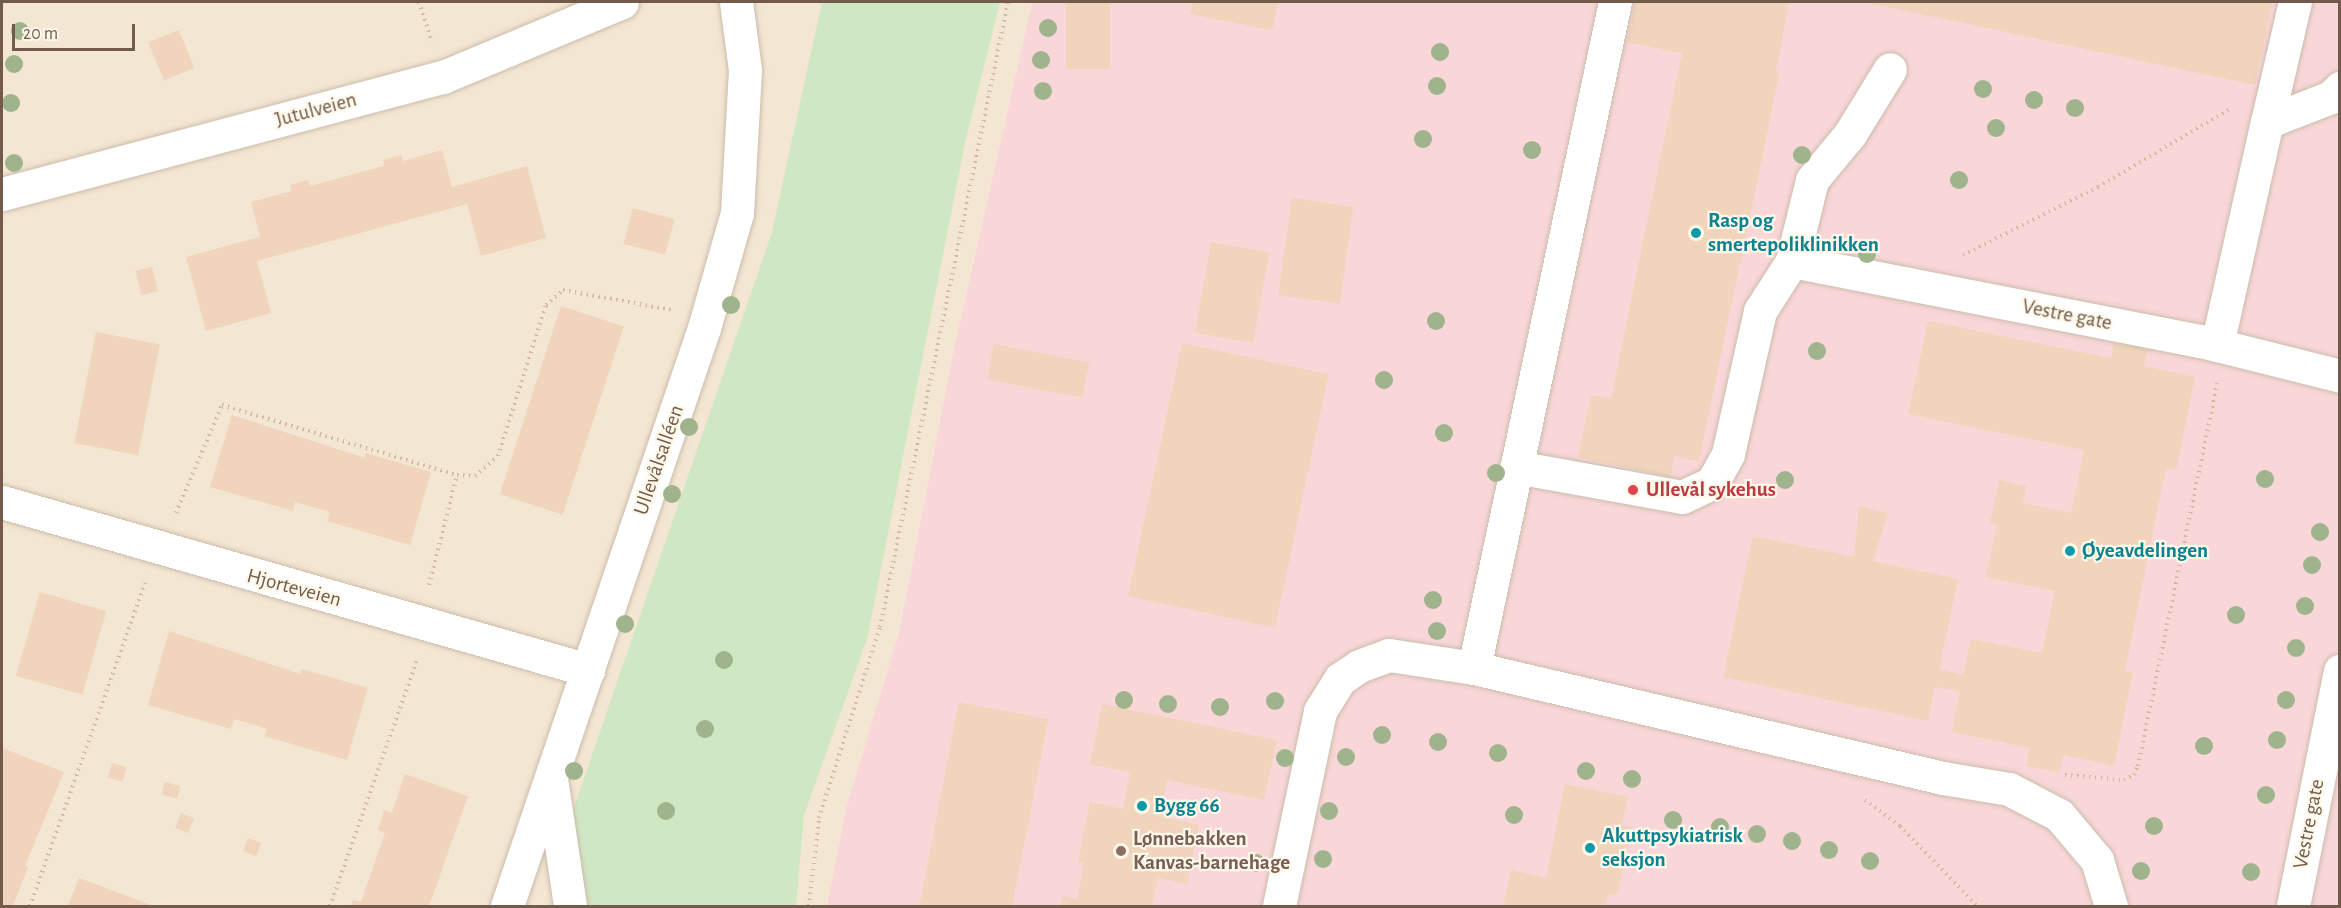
<!DOCTYPE html>
<meta charset="utf-8">
<style>
body{margin:0}
#map{position:relative;width:2341px;height:908px;overflow:hidden;background:#fbf4e4;font-family:"Alegreya Sans",sans-serif}
div>[style]{position:absolute}
.residential>*{inset:0;background:#f3e6d2}
.medical>*{inset:0;background:#f9d7d9}
.green>*{inset:0;background:#cfe8c3}
.building>*{inset:0;background:#f0d4bc;transform-origin:0 0}
.path>*{height:4px;margin-top:-2px;transform-origin:0;background:repeating-linear-gradient(90deg,#d4b8a0 0 1.5px,transparent 0 6px)}
.roads{filter:drop-shadow(0 0 2px #ccbcab) drop-shadow(0 0 2px #ccbcab)}
.minor>*{height:33px;margin:-16.5px;padding:0 16.5px;transform-origin:16.5px;border-radius:16.5px;background:#fff}
.trees>*{width:18px;height:18px;margin:-9px;border-radius:50%;background:#9fb38d}
.dots>*{width:16px;height:16px;translate:-50% -50%;box-sizing:border-box;border:3px solid #fef8ea;border-radius:50%}
span{translate:-50% -50%;white-space:nowrap;text-align:center;line-height:1.15;-webkit-text-stroke:4.5px #fef8ea;paint-order:stroke}
.street-label{font-size:21px;color:#725b4a}
.culture-label{font-size:21px;color:#0d838f;font-weight:700}
.left{translate:0 -50%;text-align:left}
.health-label{font-size:21px;color:#be3a42;font-weight:700}
.education-label{font-size:21px;color:#785e54;font-weight:700}
.frame{position:absolute;inset:0;border:3px solid #725b4a;pointer-events:none}
.scale{position:absolute;left:12px;top:24px;width:123px;height:27px;box-sizing:border-box;border:3px solid #725b4a;border-top:0;padding-left:8px;font-size:18px;line-height:21px;white-space:nowrap;color:#725b4a;-webkit-text-stroke:4px #fef8ea;paint-order:stroke}
</style>
<div id="map">
<div class="residential">
<div style="clip-path:polygon(2px 2px,1032px 2px,954px 348px,899px 632px,846px 808px,827px 906px,2px 906px)"></div>
</div>
<div class="medical">
<div style="clip-path:polygon(1032px 2px,2339px 2px,2339px 906px,827px 906px,846px 808px,899px 632px,954px 348px)"></div>
</div>
<div class="green">
<div style="clip-path:polygon(822px 2px,1000px 2px,966px 138px,867px 639px,804px 815px,796px 906px,581px 906px,571px 816px,772px 232px)"></div>
</div>
<div class="building">
<div style="left:1066px;top:2px;width:44px;height:67px"></div>
<div style="clip-path:polygon(1193px 2px,1278px 2px,1272px 30px,1190px 14px)"></div>
<div style="clip-path:polygon(1635px 2px,1789px 2px,1776px 71px,1780px 71px,1699px 461px,1674px 456px,1671px 477px,1578px 457px,1591px 395px,1611px 398px,1682px 53px,1627px 42px)"></div>
<div style="clip-path:polygon(1864px 2px,2272px 2px,2255px 85px)"></div>
<div style="left:179px;top:30px;width:41px;height:33px;rotate:68deg"></div>
<div style="clip-path:polygon(442px 150px,452px 187px,527px 166px,546px 238px,481px 256px,467px 204px,257px 261px,271px 313px,206px 331px,186px 257px,260px 237px,251px 202px,291px 191px,290px 185px,308px 180px,310px 186px,384px 166px,383px 160px,401px 155px,403px 161px)"></div>
<div style="left:1292px;top:198px;width:62px;height:98px;rotate:8deg"></div>
<div style="left:633px;top:208px;width:43px;height:37px;rotate:15deg"></div>
<div style="left:1211px;top:242px;width:59px;height:92px;rotate:10deg"></div>
<div style="left:152px;top:267px;width:25px;height:17px;rotate:76deg"></div>
<div style="left:561px;top:306px;width:66px;height:198px;rotate:18deg"></div>
<div style="clip-path:polygon(1928px 321px,2111px 358px,2114px 341px,2148px 348px,2144px 366px,2195px 377px,2176px 470px,2166px 468px,2125px 671px,2133px 672px,2114px 766px,2063px 755px,2059px 772px,2026px 766px,2030px 748px,1952px 732px,1960px 691px,1935px 687px,1928px 721px,1723px 677px,1753px 536px,1854px 557px,1859px 506px,1888px 513px,1873px 561px,1958px 579px,1939px 669px,1963px 675px,1971px 639px,2042px 653px,2055px 591px,1986px 577px,1997px 524px,1990px 523px,1999px 480px,2026px 486px,2023px 503px,2071px 513px,2084px 450px,1908px 414px)"></div>
<div style="left:96px;top:332px;width:65px;height:113px;rotate:11deg"></div>
<div style="left:1182px;top:343px;width:150px;height:259px;rotate:12deg"></div>
<div style="left:994px;top:344px;width:97px;height:36px;rotate:11deg"></div>
<div style="clip-path:polygon(232px 415px,365px 458px,366px 453px,431px 472px,410px 545px,327px 521px,330px 512px,295px 502px,293px 511px,210px 487px)"></div>
<div style="left:40px;top:592px;width:69px;height:87px;rotate:16deg"></div>
<div style="clip-path:polygon(169px 631px,301px 674px,302px 669px,368px 688px,347px 760px,264px 736px,267px 729px,234px 719px,231px 729px,148px 705px)"></div>
<div style="left:959px;top:702px;width:91px;height:208px;rotate:11deg"></div>
<div style="clip-path:polygon(1102px 704px,1277px 740px,1264px 800px,1167px 780px,1159px 816px,1199px 825px,1187px 884px,1158px 878px,1152px 906px,1060px 906px,1062px 896px,1077px 899px,1084px 863px,1078px 862px,1090px 802px,1123px 809px,1130px 772px,1090px 764px)"></div>
<div style="clip-path:polygon(2px 748px,64px 772px,25px 866px,28px 867px,13px 906px,2px 906px)"></div>
<div style="left:112px;top:763px;width:15px;height:15px;rotate:16deg"></div>
<div style="clip-path:polygon(405px 774px,468px 796px,429px 906px,351px 906px,353px 900px,361px 902px,385px 833px,378px 830px,384px 810px,392px 813px)"></div>
<div style="left:165px;top:782px;width:16px;height:13px;rotate:15deg"></div>
<div style="clip-path:polygon(1565px 784px,1628px 797px,1622px 825px,1632px 827px,1617px 895px,1608px 894px,1605px 906px,1503px 906px,1511px 870px,1546px 878px)"></div>
<div style="left:181px;top:813px;width:14px;height:16px;rotate:21deg"></div>
<div style="left:248px;top:838px;width:14px;height:14px;rotate:21deg"></div>
<div style="clip-path:polygon(79px 878px,154px 906px,68px 906px)"></div>
</div>
<div class="path">
<div style="left:419px;top:2px;width:42px;rotate:72deg"></div>
<div style="left:1963px;top:255px;width:151px;rotate:-26.7deg"></div>
<div style="left:2098px;top:187px;width:153px;rotate:-30.6deg"></div>
<div style="left:176px;top:513px;width:117px;rotate:-66.9deg"></div>
<div style="left:222px;top:405px;width:245px;rotate:16.6deg"></div>
<div style="left:429px;top:585px;width:114px;rotate:-75.7deg"></div>
<div style="left:457px;top:475px;width:18px;rotate:3deg"></div>
<div style="left:475px;top:476px;width:30px;rotate:-41deg"></div>
<div style="left:498px;top:456px;width:158px;rotate:-72.4deg"></div>
<div style="left:546px;top:305px;width:23px;rotate:-41deg"></div>
<div style="left:563px;top:290px;width:111px;rotate:10.4deg"></div>
<div style="left:2065px;top:775px;width:59px;rotate:4.8deg"></div>
<div style="left:2124px;top:780px;width:11px;rotate:-27deg"></div>
<div style="left:2134px;top:775px;width:10px;rotate:-66deg"></div>
<div style="left:2138px;top:766px;width:391px;rotate:-78.3deg"></div>
<div style="left:1865px;top:800px;width:44px;rotate:36.6deg"></div>
<div style="left:1900px;top:826px;width:111px;rotate:46.1deg"></div>
<div style="left:30px;top:906px;width:343px;rotate:-70.4deg"></div>
<div style="left:330px;top:906px;width:261px;rotate:-70.5deg"></div>
<div style="left:809px;top:906px;width:89px;rotate:-83.5deg"></div>
<div style="left:819px;top:818px;width:201px;rotate:-72.3deg"></div>
<div style="left:880px;top:627px;width:638px;rotate:-78.43deg"></div>
</div>
<div class="roads">
<div class="minor">
<div style="left:2267px;top:122px;width:123px;rotate:-76.9deg"></div>
<div style="left:2px;top:194px;width:456px;rotate:-14.9deg"></div>
<div style="left:443px;top:77px;width:194px;rotate:-22.7deg"></div>
<div style="left:1792px;top:261px;width:417px;rotate:11.1deg"></div>
<div style="left:2201px;top:341px;width:143px;rotate:14.1deg"></div>
<div style="left:2217px;top:345px;width:229px;rotate:-77.4deg"></div>
<div style="left:2267px;top:122px;width:69px;rotate:-21.3deg"></div>
<div style="left:2331px;top:97px;width:13px;rotate:-45deg"></div>
<div style="left:1516px;top:467px;width:169px;rotate:10.2deg"></div>
<div style="left:1682px;top:497px;width:33px;rotate:-25deg"></div>
<div style="left:1712px;top:483px;width:33px;rotate:-61deg"></div>
<div style="left:1728px;top:454px;width:147px;rotate:-77.4deg"></div>
<div style="left:1760px;top:311px;width:59px;rotate:-57.4deg"></div>
<div style="left:1792px;top:261px;width:83px;rotate:-76.1deg"></div>
<div style="left:1812px;top:180px;width:60px;rotate:-50.4deg"></div>
<div style="left:1850px;top:134px;width:76px;rotate:-58.4deg"></div>
<div style="left:2px;top:502px;width:610px;rotate:16deg"></div>
<div style="left:1474px;top:668px;width:681px;rotate:-78.05deg"></div>
<div style="left:552px;top:785px;width:122px;rotate:81.5deg"></div>
<div style="left:507px;top:906px;width:611px;rotate:-71.18deg"></div>
<div style="left:704px;top:328px;width:120px;rotate:-74deg"></div>
<div style="left:737px;top:213px;width:143px;rotate:-86.8deg"></div>
<div style="left:745px;top:70px;width:69px;rotate:-97.5deg"></div>
<div style="left:1279px;top:906px;width:199px;rotate:-78.1deg"></div>
<div style="left:1320px;top:711px;width:38px;rotate:-58deg"></div>
<div style="left:1340px;top:679px;width:23px;rotate:-34deg"></div>
<div style="left:1359px;top:666px;width:32px;rotate:-20deg"></div>
<div style="left:1389px;top:655px;width:86px;rotate:8.7deg"></div>
<div style="left:1474px;top:668px;width:482px;rotate:13.2deg"></div>
<div style="left:1943px;top:778px;width:67px;rotate:9.5deg"></div>
<div style="left:2009px;top:789px;width:56px;rotate:27.5deg"></div>
<div style="left:2059px;top:815px;width:59px;rotate:49.8deg"></div>
<div style="left:2097px;top:860px;width:48px;rotate:73.1deg"></div>
<div style="left:2293px;top:906px;width:240px;rotate:-78.7deg"></div>
</div>
</div>
<div class="trees">
<div style="left:1048px;top:28px"></div>
<div style="left:20px;top:31px"></div>
<div style="left:1440px;top:52px"></div>
<div style="left:1041px;top:60px"></div>
<div style="left:14px;top:64px"></div>
<div style="left:1437px;top:86px"></div>
<div style="left:1983px;top:89px"></div>
<div style="left:1043px;top:91px"></div>
<div style="left:2034px;top:100px"></div>
<div style="left:11px;top:103px"></div>
<div style="left:2075px;top:108px"></div>
<div style="left:1996px;top:128px"></div>
<div style="left:1423px;top:139px"></div>
<div style="left:1532px;top:150px"></div>
<div style="left:1802px;top:155px"></div>
<div style="left:14px;top:163px"></div>
<div style="left:1959px;top:180px"></div>
<div style="left:1867px;top:254px"></div>
<div style="left:731px;top:305px"></div>
<div style="left:1436px;top:321px"></div>
<div style="left:1817px;top:351px"></div>
<div style="left:1384px;top:380px"></div>
<div style="left:689px;top:427px"></div>
<div style="left:1444px;top:433px"></div>
<div style="left:1496px;top:473px"></div>
<div style="left:2265px;top:479px"></div>
<div style="left:1785px;top:480px"></div>
<div style="left:672px;top:494px"></div>
<div style="left:2320px;top:532px"></div>
<div style="left:2312px;top:565px"></div>
<div style="left:1433px;top:600px"></div>
<div style="left:2305px;top:606px"></div>
<div style="left:2236px;top:615px"></div>
<div style="left:625px;top:624px"></div>
<div style="left:1437px;top:631px"></div>
<div style="left:2296px;top:648px"></div>
<div style="left:724px;top:660px"></div>
<div style="left:1124px;top:700px"></div>
<div style="left:2286px;top:700px"></div>
<div style="left:1275px;top:701px"></div>
<div style="left:1168px;top:704px"></div>
<div style="left:1220px;top:707px"></div>
<div style="left:705px;top:729px"></div>
<div style="left:1382px;top:735px"></div>
<div style="left:2277px;top:740px"></div>
<div style="left:1438px;top:742px"></div>
<div style="left:2204px;top:746px"></div>
<div style="left:1498px;top:753px"></div>
<div style="left:1346px;top:757px"></div>
<div style="left:1285px;top:758px"></div>
<div style="left:574px;top:771px"></div>
<div style="left:1586px;top:771px"></div>
<div style="left:1632px;top:779px"></div>
<div style="left:2266px;top:795px"></div>
<div style="left:666px;top:811px"></div>
<div style="left:1329px;top:811px"></div>
<div style="left:1514px;top:815px"></div>
<div style="left:1673px;top:820px"></div>
<div style="left:2154px;top:826px"></div>
<div style="left:1720px;top:827px"></div>
<div style="left:1757px;top:834px"></div>
<div style="left:1792px;top:841px"></div>
<div style="left:1829px;top:850px"></div>
<div style="left:1323px;top:859px"></div>
<div style="left:1870px;top:861px"></div>
<div style="left:1256px;top:863px"></div>
<div style="left:2141px;top:871px"></div>
<div style="left:2251px;top:872px"></div>
</div>
<div class="dots">
<div style="left:1696px;top:233px;background:#0f9aa8"></div>
<div style="left:1633px;top:490px;background:#e0444e"></div>
<div style="left:2070px;top:551px;background:#0f9aa8"></div>
<div style="left:1142px;top:806px;background:#0f9aa8"></div>
<div style="left:1590px;top:848px;background:#0f9aa8"></div>
<div style="left:1121px;top:851px;background:#8d6e63"></div>
</div>
<div class="street-label">
<span style="left:316px;top:110px;rotate:-15deg">Jutulveien</span>
<span style="left:2067px;top:315px;rotate:11deg">Vestre gate</span>
<span style="left:659px;top:460px;rotate:-71deg">Ullevålsalléen</span>
<span style="left:294px;top:588px;rotate:15deg">Hjorteveien</span>
<span style="left:2309px;top:824px;rotate:-79deg">Vestre gate</span>
</div>
<div class="culture-label">
<span class="left" style="left:1708px;top:233px">Rasp og<br>smertepoliklinikken</span>
<span class="left" style="left:2082px;top:551px">Øyeavdelingen</span>
<span class="left" style="left:1154px;top:806px">Bygg 66</span>
<span class="left" style="left:1602px;top:848px">Akuttpsykiatrisk<br>seksjon</span>
</div>
<div class="health-label">
<span class="left" style="left:1646px;top:490px">Ullevål sykehus</span>
</div>
<div class="education-label">
<span class="left" style="left:1133px;top:851px">Lønnebakken<br>Kanvas-barnehage</span>
</div>
<div class="frame"></div>
<div class="scale">20 m</div>
</div>
